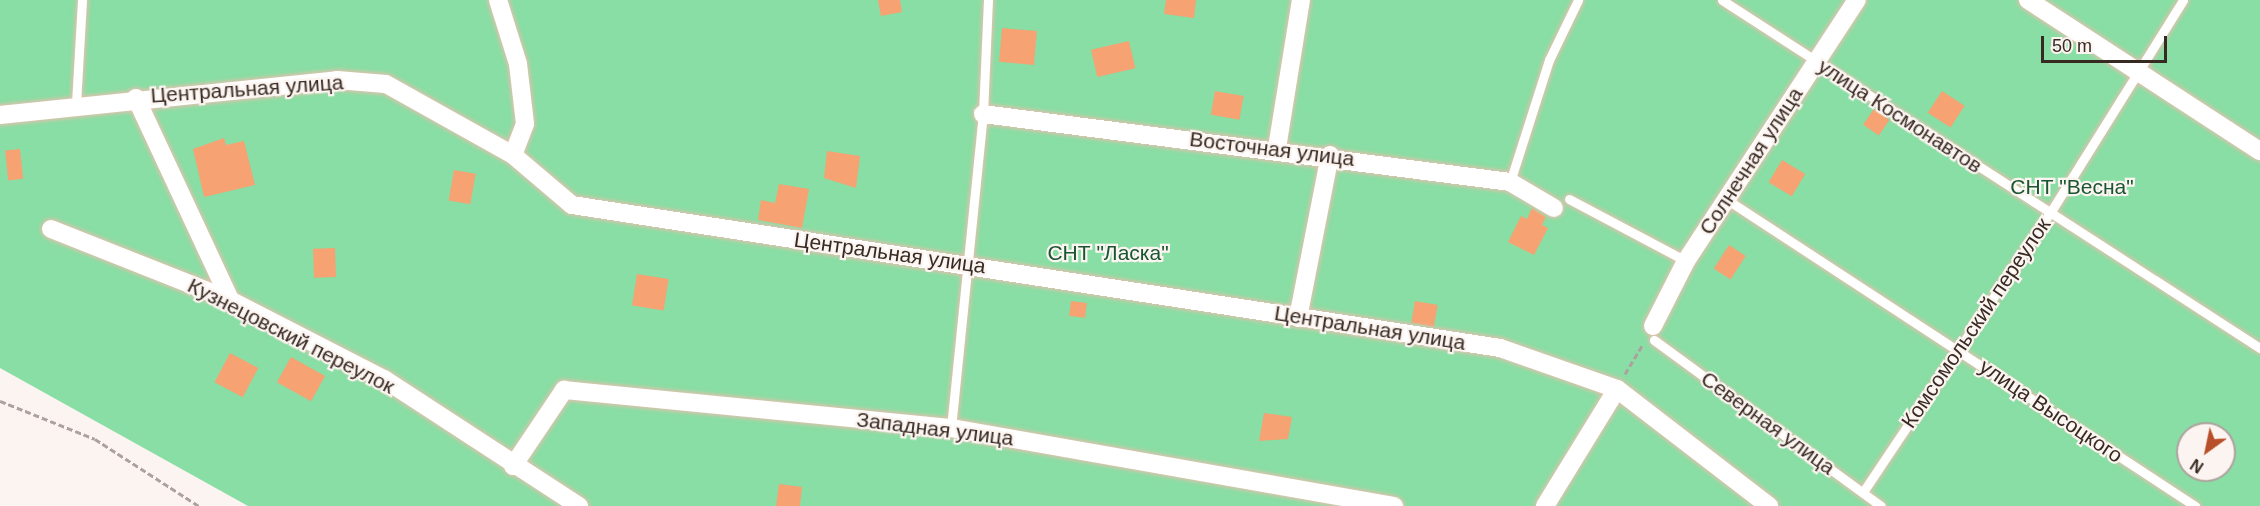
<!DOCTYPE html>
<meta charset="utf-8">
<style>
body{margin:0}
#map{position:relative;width:2260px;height:506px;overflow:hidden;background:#fcf4f0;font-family:Helvetica,sans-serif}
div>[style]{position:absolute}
.green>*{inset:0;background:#88dea4}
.building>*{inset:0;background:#f6a272;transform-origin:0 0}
.path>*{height:3px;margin-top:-1.5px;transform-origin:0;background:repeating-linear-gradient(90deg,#aca29d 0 6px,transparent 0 9px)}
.roads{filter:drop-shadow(0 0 2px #e4c0ad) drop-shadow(0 0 2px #e4c0ad)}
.service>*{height:9px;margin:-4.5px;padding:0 4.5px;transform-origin:4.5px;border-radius:4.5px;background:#fff}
.minor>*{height:18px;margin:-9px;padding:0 9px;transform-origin:9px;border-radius:9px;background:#fff}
span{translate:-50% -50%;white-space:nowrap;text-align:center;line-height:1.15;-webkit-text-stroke:4.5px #fcf4f0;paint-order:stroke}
.street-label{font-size:21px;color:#372a22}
.park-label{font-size:21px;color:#175631}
.north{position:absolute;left:2176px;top:422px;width:60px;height:60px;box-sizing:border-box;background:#fcf4f0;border:2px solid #ada39e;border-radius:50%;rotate:213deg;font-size:16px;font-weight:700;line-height:24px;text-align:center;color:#372a22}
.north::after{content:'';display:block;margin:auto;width:21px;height:27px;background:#b7502a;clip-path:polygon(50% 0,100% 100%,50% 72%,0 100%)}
.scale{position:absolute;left:2041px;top:36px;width:126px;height:27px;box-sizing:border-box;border:3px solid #372a22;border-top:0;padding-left:8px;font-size:18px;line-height:21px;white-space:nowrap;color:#372a22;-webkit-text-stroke:4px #fcf4f0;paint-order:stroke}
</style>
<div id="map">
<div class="green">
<div style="clip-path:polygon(evenodd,0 0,2260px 0,2260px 506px,248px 506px,0 368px,0 0,2188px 434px,2224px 434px,2224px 470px,2188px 470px,2188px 434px)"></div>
</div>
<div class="building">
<div style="clip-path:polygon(878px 0,900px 0,902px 12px,881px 16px)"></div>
<div style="clip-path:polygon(1166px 0,1196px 0,1194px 18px,1164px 14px)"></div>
<div style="left:1002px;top:28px;width:35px;height:34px;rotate:5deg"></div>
<div style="left:1129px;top:41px;width:28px;height:39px;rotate:77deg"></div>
<div style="left:1215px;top:91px;width:29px;height:24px;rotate:10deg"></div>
<div style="left:1942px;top:91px;width:27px;height:26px;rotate:33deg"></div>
<div style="left:1874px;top:109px;width:19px;height:19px;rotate:35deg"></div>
<div style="clip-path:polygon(224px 138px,226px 145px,244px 141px,255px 185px,204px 197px,193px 149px)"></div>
<div style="left:20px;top:149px;width:30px;height:15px;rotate:84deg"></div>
<div style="clip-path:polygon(827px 151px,860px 156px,856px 188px,824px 178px)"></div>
<div style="left:1782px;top:160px;width:27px;height:26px;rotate:31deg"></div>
<div style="left:454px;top:170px;width:22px;height:31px;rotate:10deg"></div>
<div style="clip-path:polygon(779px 184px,809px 189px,802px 228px,758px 220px,761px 200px,775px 203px)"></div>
<div style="clip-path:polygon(1532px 208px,1546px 217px,1542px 225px,1548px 228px,1534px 255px,1508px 242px,1521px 216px,1527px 219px)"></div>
<div style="left:1729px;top:245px;width:20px;height:28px;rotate:33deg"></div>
<div style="left:335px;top:248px;width:29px;height:22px;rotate:88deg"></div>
<div style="left:637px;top:274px;width:32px;height:32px;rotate:9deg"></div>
<div style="left:1071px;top:301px;width:16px;height:15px;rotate:7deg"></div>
<div style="left:1415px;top:301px;width:23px;height:22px;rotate:10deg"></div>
<div style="left:230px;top:353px;width:32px;height:33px;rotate:28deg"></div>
<div style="left:291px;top:357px;width:39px;height:29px;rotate:29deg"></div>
<div style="clip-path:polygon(1264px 413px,1292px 417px,1288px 439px,1259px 441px)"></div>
<div style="clip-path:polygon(779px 484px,802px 487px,800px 506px,776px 506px)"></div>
</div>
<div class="path">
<div style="left:1625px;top:374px;width:35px;rotate:-59deg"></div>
<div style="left:0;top:401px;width:102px;rotate:21.8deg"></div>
<div style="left:95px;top:439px;width:124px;rotate:32.8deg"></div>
</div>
<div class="roads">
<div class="service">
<div style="left:1722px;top:0;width:641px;rotate:32.9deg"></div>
<div style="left:76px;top:104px;width:104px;rotate:-86.7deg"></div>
<div style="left:1510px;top:182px;width:128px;rotate:-72.3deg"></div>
<div style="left:1549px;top:60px;width:67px;rotate:-64.2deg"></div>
<div style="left:1569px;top:199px;width:132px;rotate:27.9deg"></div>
<div style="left:1726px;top:199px;width:561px;rotate:33.21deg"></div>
<div style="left:1654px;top:340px;width:281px;rotate:36.2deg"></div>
<div style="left:951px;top:428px;width:316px;rotate:-84.2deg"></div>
<div style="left:983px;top:114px;width:114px;rotate:-87.5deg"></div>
<div style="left:1863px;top:492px;width:336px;rotate:-56.2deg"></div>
<div style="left:2050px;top:213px;width:251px;rotate:-58deg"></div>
</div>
<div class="minor">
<div style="left:498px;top:0;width:67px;rotate:72.6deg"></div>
<div style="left:518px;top:64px;width:60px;rotate:83.3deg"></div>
<div style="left:525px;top:124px;width:33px;rotate:111deg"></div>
<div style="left:2028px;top:0;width:277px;rotate:33.1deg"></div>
<div style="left:136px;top:98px;width:223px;rotate:65deg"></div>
<div style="left:983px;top:114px;width:531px;rotate:7.35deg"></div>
<div style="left:1510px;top:182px;width:51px;rotate:30.6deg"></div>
<div style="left:0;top:115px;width:339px;rotate:-5.9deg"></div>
<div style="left:337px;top:80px;width:49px;rotate:4.7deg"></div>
<div style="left:386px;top:84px;width:145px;rotate:29.2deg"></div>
<div style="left:513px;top:155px;width:77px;rotate:40.3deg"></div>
<div style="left:572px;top:205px;width:939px;rotate:8.76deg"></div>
<div style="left:1500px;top:348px;width:124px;rotate:19.3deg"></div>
<div style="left:1617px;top:389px;width:192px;rotate:37.6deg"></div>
<div style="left:1277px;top:148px;width:150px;rotate:-80.8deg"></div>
<div style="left:51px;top:229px;width:193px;rotate:21.6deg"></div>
<div style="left:230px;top:300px;width:173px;rotate:27.2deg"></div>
<div style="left:384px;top:379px;width:233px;rotate:33.1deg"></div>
<div style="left:1298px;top:318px;width:166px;rotate:-78.9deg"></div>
<div style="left:1653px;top:326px;width:73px;rotate:-63.1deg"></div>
<div style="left:1686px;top:261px;width:312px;rotate:-56.8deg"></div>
<div style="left:513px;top:466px;width:92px;rotate:-56.1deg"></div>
<div style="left:564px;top:390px;width:389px;rotate:5.6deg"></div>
<div style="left:951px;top:428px;width:450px;rotate:10deg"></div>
<div style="left:1545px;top:506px;width:137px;rotate:-58.4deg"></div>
</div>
</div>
<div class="street-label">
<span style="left:247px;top:89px;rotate:-4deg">Центральная улица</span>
<span style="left:1900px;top:116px;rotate:33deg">улица Космонавтов</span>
<span style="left:1272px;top:149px;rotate:7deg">Восточная улица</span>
<span style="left:1751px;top:161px;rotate:-57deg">Солнечная улица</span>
<span style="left:890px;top:253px;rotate:8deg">Центральная улица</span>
<span style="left:1976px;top:323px;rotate:-56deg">Комсомольский переулок</span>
<span style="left:1370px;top:328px;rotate:9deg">Центральная улица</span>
<span style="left:291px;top:336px;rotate:27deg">Кузнецовский переулок</span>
<span style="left:2051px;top:411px;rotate:34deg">улица Высоцкого</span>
<span style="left:1768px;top:423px;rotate:36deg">Северная улица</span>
<span style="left:935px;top:429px;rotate:7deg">Западная улица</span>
</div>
<div class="park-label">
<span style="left:2072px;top:187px">СНТ "Весна"</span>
<span style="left:1108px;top:253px">СНТ "Ласка"</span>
</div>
<div class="north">N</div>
<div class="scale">50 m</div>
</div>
